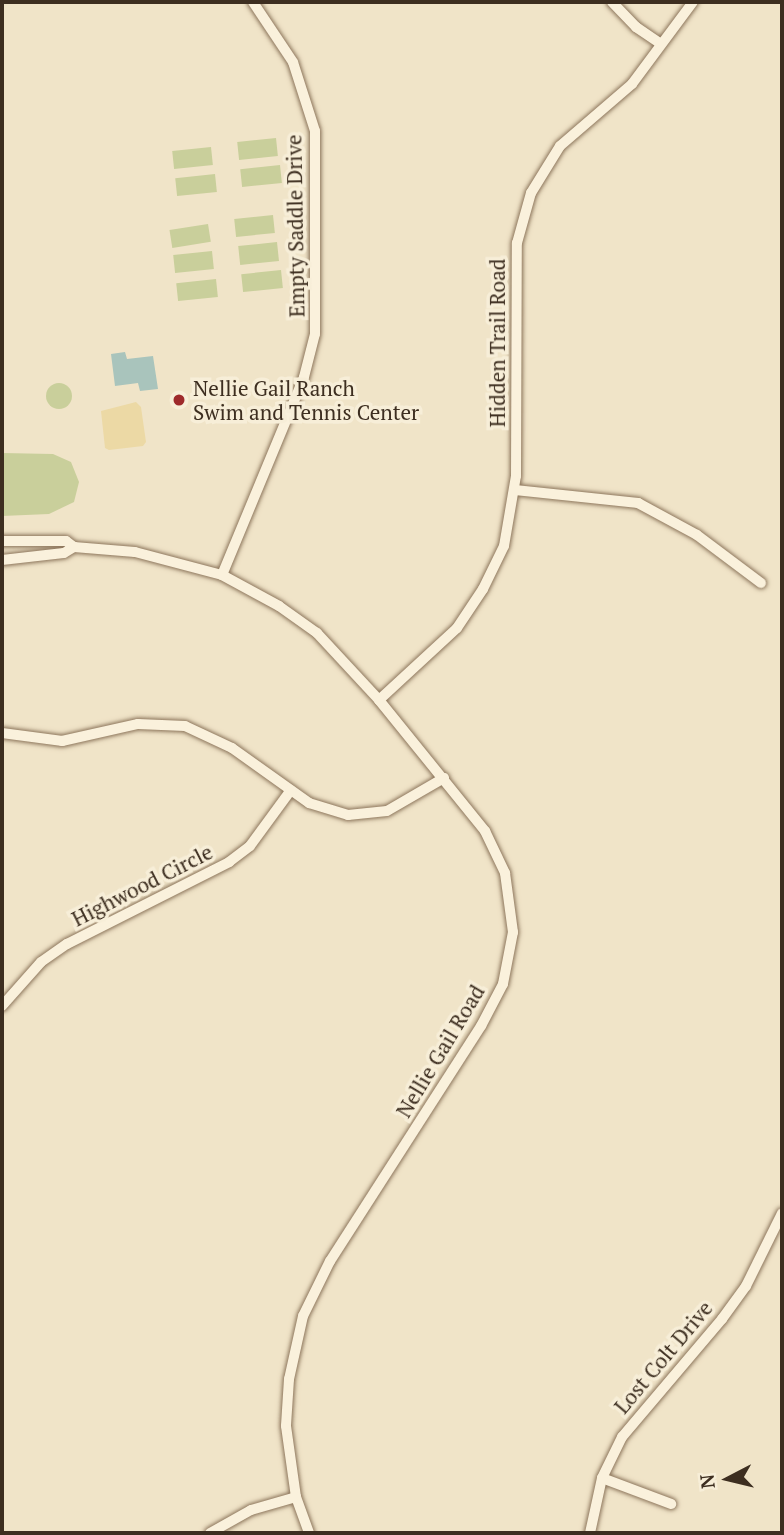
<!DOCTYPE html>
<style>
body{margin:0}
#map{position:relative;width:784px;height:1535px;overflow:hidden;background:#f0e4c8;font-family:"PT Serif",serif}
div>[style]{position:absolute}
.green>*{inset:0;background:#c9cf9b;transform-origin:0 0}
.round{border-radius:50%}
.sand>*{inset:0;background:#ecd9a5}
.water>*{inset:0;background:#a9c4bc}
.roads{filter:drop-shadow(0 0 2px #8d765c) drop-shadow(0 0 2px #8d765c)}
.minor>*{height:10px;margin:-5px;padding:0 5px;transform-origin:5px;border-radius:5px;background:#faf1dc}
.dots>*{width:19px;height:19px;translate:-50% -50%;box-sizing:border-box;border:4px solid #f7eed8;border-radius:50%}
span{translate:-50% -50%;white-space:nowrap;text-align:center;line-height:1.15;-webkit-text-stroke:7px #f7eed8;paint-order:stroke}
.street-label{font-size:21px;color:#3d2e20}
.poi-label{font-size:21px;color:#3d2e20}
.left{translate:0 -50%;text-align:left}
.frame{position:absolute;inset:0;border:4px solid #3d2e20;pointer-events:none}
.north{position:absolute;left:693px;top:1444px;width:70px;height:70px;-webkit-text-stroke:5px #f7eed8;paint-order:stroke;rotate:263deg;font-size:19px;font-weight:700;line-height:28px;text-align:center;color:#3d2e20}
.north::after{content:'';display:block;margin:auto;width:24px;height:32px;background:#3d2e20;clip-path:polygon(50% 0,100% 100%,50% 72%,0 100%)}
</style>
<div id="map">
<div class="green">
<div style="left:276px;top:138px;width:18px;height:39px;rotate:84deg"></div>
<div style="left:211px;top:147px;width:18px;height:39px;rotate:84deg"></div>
<div style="left:280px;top:165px;width:18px;height:40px;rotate:84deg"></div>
<div style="left:215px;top:174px;width:18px;height:40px;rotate:84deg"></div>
<div style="left:273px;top:215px;width:18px;height:39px;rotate:84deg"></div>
<div style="left:208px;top:224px;width:18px;height:39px;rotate:81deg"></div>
<div style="left:277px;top:242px;width:19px;height:39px;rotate:84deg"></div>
<div style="left:212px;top:251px;width:18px;height:39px;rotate:84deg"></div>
<div style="left:281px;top:270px;width:18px;height:40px;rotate:84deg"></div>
<div style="left:216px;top:279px;width:18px;height:40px;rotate:84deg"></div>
<div class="round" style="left:46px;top:383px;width:26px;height:26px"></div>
<div style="clip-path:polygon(2px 453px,53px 454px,71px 462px,79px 482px,74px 502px,49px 514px,2px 516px)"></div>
</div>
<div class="sand">
<div style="clip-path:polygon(136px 402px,141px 407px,146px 442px,143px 446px,109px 450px,105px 448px,101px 411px)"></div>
</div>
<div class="water">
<div style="clip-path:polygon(125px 352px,127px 359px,153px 356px,158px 389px,140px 391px,138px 383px,115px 386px,111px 354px)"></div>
</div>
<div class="roads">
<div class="minor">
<div style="left:612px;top:2px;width:35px;rotate:46deg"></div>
<div style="left:636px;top:27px;width:30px;rotate:34deg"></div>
<div style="left:515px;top:490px;width:124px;rotate:6deg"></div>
<div style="left:638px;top:503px;width:67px;rotate:28.5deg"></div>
<div style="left:697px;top:535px;width:80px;rotate:36.9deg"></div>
<div style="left:2px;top:541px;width:64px"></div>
<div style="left:66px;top:541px;width:10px;rotate:37deg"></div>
<div style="left:2px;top:560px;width:62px;rotate:-6.4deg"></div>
<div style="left:64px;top:553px;width:12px;rotate:-31deg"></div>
<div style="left:74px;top:547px;width:61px;rotate:4.7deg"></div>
<div style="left:135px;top:552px;width:90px;rotate:14.8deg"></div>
<div style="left:222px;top:575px;width:65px;rotate:28.5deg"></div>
<div style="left:279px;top:606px;width:47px;rotate:35.4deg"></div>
<div style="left:317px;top:633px;width:91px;rotate:47.2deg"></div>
<div style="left:379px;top:700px;width:169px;rotate:51deg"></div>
<div style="left:485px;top:831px;width:47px;rotate:64.5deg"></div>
<div style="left:505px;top:873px;width:60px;rotate:82.3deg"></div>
<div style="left:513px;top:932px;width:53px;rotate:100.9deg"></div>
<div style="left:503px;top:984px;width:47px;rotate:117.6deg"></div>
<div style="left:481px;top:1026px;width:279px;rotate:122.7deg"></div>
<div style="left:330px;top:1261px;width:61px;rotate:116.1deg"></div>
<div style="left:303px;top:1316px;width:65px;rotate:102.5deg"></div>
<div style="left:289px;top:1379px;width:47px;rotate:93.7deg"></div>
<div style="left:286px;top:1426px;width:72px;rotate:82deg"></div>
<div style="left:296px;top:1497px;width:38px;rotate:70deg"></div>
<div style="left:222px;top:575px;width:214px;rotate:-67.5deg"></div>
<div style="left:304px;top:377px;width:44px;rotate:-75.7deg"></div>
<div style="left:315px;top:334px;width:203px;rotate:-90deg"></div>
<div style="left:315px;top:131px;width:72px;rotate:-107.7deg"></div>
<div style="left:293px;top:62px;width:72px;rotate:-123.7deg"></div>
<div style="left:379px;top:700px;width:106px;rotate:-42.7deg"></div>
<div style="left:457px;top:628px;width:47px;rotate:-56.3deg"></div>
<div style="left:483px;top:589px;width:48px;rotate:-64deg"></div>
<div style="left:504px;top:546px;width:71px;rotate:-80.3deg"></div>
<div style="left:516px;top:476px;width:233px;rotate:-89.8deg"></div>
<div style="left:517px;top:243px;width:52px;rotate:-74.4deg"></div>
<div style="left:531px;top:193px;width:55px;rotate:-58.3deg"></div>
<div style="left:560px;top:146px;width:95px;rotate:-40.7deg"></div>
<div style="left:632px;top:84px;width:102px;rotate:-53.4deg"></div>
<div style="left:2px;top:733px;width:61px;rotate:7.6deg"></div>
<div style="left:62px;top:741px;width:78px;rotate:-12.6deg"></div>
<div style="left:138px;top:724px;width:47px;rotate:2.4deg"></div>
<div style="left:185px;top:726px;width:52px;rotate:25.1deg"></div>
<div style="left:232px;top:748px;width:95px;rotate:35.5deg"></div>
<div style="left:309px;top:803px;width:41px;rotate:17.1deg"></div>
<div style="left:348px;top:815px;width:39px;rotate:-6deg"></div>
<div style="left:387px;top:811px;width:66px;rotate:-30.1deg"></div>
<div style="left:2px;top:1006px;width:59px;rotate:-48.4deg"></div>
<div style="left:41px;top:962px;width:32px;rotate:-35deg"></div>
<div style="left:67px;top:944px;width:182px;rotate:-26.8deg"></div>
<div style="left:229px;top:862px;width:26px;rotate:-37deg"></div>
<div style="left:250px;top:846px;width:69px;rotate:-53.8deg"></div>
<div style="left:602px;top:1478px;width:74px;rotate:20.6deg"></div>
<div style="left:210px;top:1533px;width:47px;rotate:-29.3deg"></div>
<div style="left:251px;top:1510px;width:47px;rotate:-16.1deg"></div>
<div style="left:590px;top:1533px;width:56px;rotate:-77.7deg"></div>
<div style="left:602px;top:1478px;width:46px;rotate:-64deg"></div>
<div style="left:622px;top:1437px;width:155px;rotate:-49.7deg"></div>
<div style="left:722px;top:1319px;width:41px;rotate:-54deg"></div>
<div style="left:746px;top:1286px;width:81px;rotate:-63.7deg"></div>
</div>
</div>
<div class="dots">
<div style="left:179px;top:400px;background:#9e2a2b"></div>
</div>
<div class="street-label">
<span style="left:295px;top:226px;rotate:-91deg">Empty Saddle Drive</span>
<span style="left:497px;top:343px;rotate:-90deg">Hidden Trail Road</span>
<span style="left:142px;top:885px;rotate:-27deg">Highwood Circle</span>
<span style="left:440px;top:1051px;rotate:-59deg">Nellie Gail Road</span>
<span style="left:663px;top:1357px;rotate:-50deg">Lost Colt Drive</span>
</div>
<div class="poi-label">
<span class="left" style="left:193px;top:400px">Nellie Gail Ranch<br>Swim and Tennis Center</span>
</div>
<div class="frame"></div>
<div class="north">N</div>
</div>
